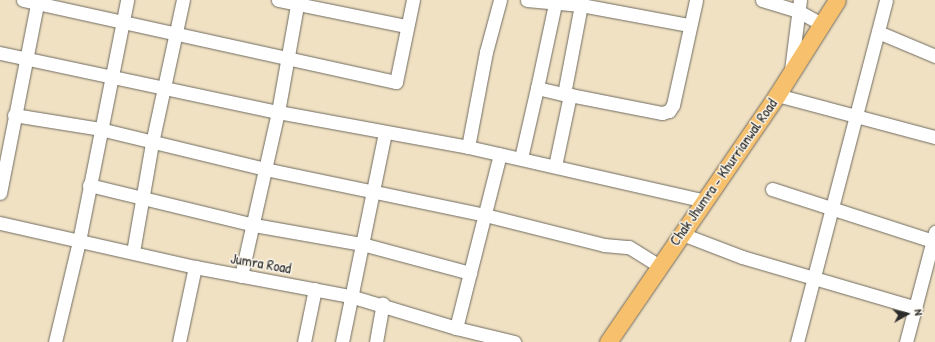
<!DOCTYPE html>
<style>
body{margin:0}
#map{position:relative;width:935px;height:342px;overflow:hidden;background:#f0e1c3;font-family:"Patrick Hand",sans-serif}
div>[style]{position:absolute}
.roads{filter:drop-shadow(0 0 1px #706b60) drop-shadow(0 0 1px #706b60)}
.minor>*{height:13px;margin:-6.5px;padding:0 6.5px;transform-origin:6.5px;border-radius:6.5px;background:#fff}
.major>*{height:17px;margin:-8.5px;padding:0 8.5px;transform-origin:8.5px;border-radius:8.5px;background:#f7c06c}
span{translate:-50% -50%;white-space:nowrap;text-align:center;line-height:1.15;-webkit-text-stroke:3px #fbf7ec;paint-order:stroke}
.street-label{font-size:15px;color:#2b2b2b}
.north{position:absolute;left:887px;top:294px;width:40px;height:40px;-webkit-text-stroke:3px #fbf7ec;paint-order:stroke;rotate:82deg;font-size:11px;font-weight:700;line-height:16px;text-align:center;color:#2b2b2b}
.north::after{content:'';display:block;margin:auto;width:14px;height:18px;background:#2b2b2b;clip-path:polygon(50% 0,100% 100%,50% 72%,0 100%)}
</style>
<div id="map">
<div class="roads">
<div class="minor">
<div style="left:23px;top:0;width:382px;rotate:12.4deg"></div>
<div style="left:396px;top:82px;width:84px;rotate:-78.3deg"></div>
<div style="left:278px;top:0;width:131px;rotate:11.5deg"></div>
<div style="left:527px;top:0;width:54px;rotate:5.3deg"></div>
<div style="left:581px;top:5px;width:110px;rotate:10.5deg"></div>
<div style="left:762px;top:0;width:38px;rotate:17deg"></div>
<div style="left:798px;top:11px;width:26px;rotate:29deg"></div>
<div style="left:878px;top:32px;width:62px;rotate:22.8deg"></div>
<div style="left:0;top:53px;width:284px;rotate:12deg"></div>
<div style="left:278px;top:112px;width:193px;rotate:10.4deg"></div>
<div style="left:468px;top:147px;width:243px;rotate:12.8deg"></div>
<div style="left:791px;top:70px;width:71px;rotate:-82.7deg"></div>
<div style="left:537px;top:88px;width:86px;rotate:-77.9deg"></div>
<div style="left:570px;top:95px;width:94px;rotate:11.1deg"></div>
<div style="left:662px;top:113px;width:7px;rotate:-16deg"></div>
<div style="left:669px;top:111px;width:7px;rotate:-56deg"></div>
<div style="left:673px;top:105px;width:107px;rotate:-77.6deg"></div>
<div style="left:777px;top:95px;width:163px;rotate:14.9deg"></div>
<div style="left:14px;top:115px;width:87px;rotate:9.2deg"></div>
<div style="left:100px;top:129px;width:170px;rotate:13.6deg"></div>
<div style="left:265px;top:169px;width:225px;rotate:11.8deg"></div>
<div style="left:485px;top:215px;width:123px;rotate:14.1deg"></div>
<div style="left:604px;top:245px;width:25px;rotate:5deg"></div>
<div style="left:629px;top:247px;width:34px;rotate:32deg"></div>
<div style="left:468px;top:147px;width:97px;rotate:-79.3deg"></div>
<div style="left:486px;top:52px;width:54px;rotate:-74.9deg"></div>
<div style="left:521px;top:158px;width:72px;rotate:-77.1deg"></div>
<div style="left:537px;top:88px;width:28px;rotate:13deg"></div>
<div style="left:555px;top:166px;width:73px;rotate:-78.1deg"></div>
<div style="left:570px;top:95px;width:6px;rotate:-171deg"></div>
<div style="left:564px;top:94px;width:96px;rotate:-79.2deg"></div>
<div style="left:89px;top:185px;width:170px;rotate:13.6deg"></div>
<div style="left:254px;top:225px;width:110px;rotate:10deg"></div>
<div style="left:362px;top:244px;width:112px;rotate:15deg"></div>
<div style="left:772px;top:189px;width:169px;rotate:17.9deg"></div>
<div style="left:0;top:193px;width:197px;rotate:-78.9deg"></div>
<div style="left:0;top:223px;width:200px;rotate:12.7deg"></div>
<div style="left:195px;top:267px;width:158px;rotate:10.6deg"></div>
<div style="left:350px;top:296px;width:111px;rotate:16.8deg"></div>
<div style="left:456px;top:328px;width:60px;rotate:13.6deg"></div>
<div style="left:682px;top:234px;width:64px;rotate:21deg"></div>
<div style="left:742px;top:257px;width:181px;rotate:16.3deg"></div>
<div style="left:133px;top:252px;width:111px;rotate:-80.1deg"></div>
<div style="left:152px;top:143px;width:146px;rotate:-77.8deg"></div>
<div style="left:241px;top:276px;width:168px;rotate:-77.3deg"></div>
<div style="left:278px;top:112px;width:114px;rotate:-79.9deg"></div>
<div style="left:456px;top:328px;width:179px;rotate:-75.8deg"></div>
<div style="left:55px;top:342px;width:104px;rotate:-76.6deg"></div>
<div style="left:79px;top:241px;width:246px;rotate:-78.7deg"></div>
<div style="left:179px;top:342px;width:77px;rotate:-78deg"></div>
<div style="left:304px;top:342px;width:54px;rotate:-78.3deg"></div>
<div style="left:342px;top:342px;width:213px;rotate:-78.4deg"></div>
<div style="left:376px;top:342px;width:39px;rotate:-80deg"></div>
<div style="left:797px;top:342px;width:353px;rotate:-75.4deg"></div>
<div style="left:906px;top:342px;width:114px;rotate:-75.2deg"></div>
</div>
<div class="major">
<div style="left:608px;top:342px;width:299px;rotate:-55.6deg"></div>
<div style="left:777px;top:95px;width:112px;rotate:-57.7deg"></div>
</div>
</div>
<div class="street-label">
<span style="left:723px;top:172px;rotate:-55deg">Chak Jhumra - Khurrianwal Road</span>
<span style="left:261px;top:263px;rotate:10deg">Jumra Road</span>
</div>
<div class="north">N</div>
</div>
